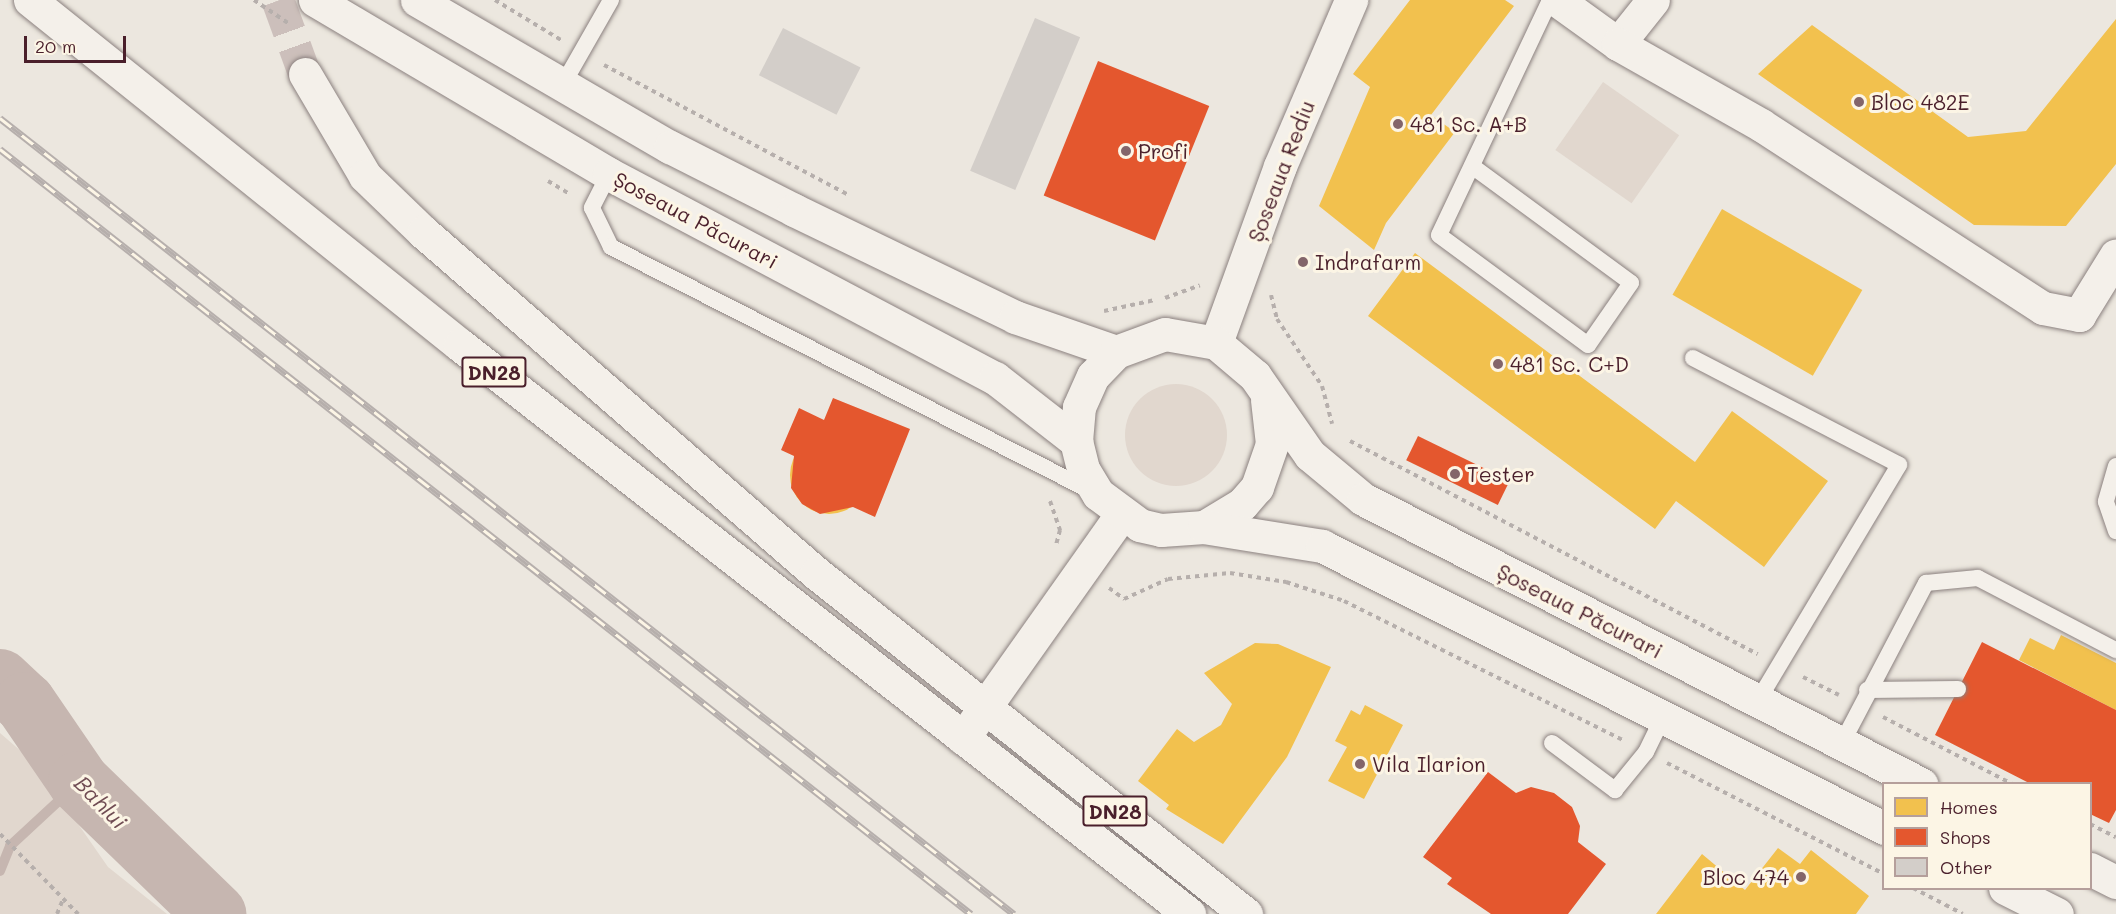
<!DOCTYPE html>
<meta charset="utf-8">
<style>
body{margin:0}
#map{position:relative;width:2116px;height:914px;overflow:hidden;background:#ece7df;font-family:Mali,sans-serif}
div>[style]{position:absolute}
.green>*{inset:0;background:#e1d7ce;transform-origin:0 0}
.round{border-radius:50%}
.homes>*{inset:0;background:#f2c14e;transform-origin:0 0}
.shops>*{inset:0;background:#e4572e;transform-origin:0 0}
.stream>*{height:10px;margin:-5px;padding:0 5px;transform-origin:5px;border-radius:5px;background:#c6b6b0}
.river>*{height:62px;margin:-31px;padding:0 31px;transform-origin:31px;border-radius:31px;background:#c6b6b0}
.building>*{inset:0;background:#d3cec9;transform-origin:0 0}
.primary-tunnel>*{height:33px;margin-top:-16.5px;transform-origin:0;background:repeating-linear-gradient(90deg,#ccbfbb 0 33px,transparent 0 49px)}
.path>*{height:4px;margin-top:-2px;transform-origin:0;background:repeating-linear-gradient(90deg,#b6afac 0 4.5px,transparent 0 9px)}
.roads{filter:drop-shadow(0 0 2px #8b817f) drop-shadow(0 0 2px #8b817f)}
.service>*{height:16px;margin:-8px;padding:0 8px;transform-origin:8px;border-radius:8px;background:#f4f0ea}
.minor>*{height:33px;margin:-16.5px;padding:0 16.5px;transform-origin:16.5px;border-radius:16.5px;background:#f4f0ea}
.tertiary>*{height:33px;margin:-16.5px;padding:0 16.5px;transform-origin:16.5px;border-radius:16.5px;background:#f4f0ea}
.secondary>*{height:33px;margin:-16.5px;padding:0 16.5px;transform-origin:16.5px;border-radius:16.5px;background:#f4f0ea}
.primary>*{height:33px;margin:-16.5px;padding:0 16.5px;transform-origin:16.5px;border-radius:16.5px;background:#f4f0ea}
.rail>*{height:7px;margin-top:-3.5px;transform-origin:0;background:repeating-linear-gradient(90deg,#fcf5e5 0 14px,#b6afac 0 28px);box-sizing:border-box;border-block:2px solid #b6afac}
.dots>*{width:16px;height:16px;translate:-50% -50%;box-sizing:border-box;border:3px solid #fcf5e5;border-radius:50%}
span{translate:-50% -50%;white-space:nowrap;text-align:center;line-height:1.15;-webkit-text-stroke:6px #fcf5e5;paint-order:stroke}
.shield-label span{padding:2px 4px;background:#fcf5e5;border:2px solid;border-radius:4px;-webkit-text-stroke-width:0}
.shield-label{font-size:20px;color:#4a1f2b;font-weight:700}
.poi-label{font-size:21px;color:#4a1f2b}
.left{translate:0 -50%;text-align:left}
.right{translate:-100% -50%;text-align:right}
.street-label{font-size:21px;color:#4a1f2b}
.water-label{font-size:22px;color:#704c53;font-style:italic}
.legend{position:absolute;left:1882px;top:782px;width:210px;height:108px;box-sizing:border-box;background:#fcf5e5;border:2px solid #b59f9b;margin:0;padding:8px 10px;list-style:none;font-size:18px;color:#4a1f2b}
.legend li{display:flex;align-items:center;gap:12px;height:30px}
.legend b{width:30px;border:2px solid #b59f9b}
.scale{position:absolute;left:24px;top:36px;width:102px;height:27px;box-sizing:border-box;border:3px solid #4a1f2b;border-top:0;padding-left:8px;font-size:18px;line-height:21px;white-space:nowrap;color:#4a1f2b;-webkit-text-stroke:4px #fcf5e5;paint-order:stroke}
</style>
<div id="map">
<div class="green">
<div style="left:1603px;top:82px;width:93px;height:83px;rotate:35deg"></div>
<div class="round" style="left:1125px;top:384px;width:102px;height:102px"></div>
<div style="clip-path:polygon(0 733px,37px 765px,108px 867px,167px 914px,0 914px)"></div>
</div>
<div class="homes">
<div style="clip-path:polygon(1410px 0,1505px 0,1514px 6px,1431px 115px,1455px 132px,1386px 223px,1374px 250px,1319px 206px,1370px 87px,1353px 74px)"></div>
<div style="clip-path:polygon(2116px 19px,2116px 164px,2066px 226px,1974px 225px,1758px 74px,1812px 25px,1968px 137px,2026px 131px)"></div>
<div style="left:1722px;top:209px;width:162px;height:99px;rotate:30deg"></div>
<div style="clip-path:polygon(1415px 253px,1695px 462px,1732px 411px,1828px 481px,1764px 567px,1676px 501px,1655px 529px,1368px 316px)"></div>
<div class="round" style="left:790px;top:436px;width:78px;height:78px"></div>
<div style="clip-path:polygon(2061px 635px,2116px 663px,2116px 710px,2019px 660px,2030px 638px,2054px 650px)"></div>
<div style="clip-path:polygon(1255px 643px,1278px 644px,1331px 667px,1287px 757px,1223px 844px,1166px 809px,1169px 805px,1138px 781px,1177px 729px,1194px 742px,1221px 725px,1232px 704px,1204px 673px)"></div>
<div style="clip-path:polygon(1365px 705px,1403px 725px,1364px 799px,1328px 781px,1347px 747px,1335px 741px,1351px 710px,1360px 715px)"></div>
<div style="clip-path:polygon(1778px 848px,1800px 864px,1811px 850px,1869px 896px,1856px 914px,1656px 914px,1702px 854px,1745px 890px)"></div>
</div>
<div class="shops">
<div style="left:1098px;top:61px;width:120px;height:145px;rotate:22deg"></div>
<div style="clip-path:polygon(833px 398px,910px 429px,875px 517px,853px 507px,820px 514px,802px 504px,791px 488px,794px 456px,781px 450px,799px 408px,824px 420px)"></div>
<div style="left:1418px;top:436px;width:102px;height:27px;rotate:26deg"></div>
<div style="clip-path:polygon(1982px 642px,2116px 710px,2116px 810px,2109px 823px,2090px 814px,2090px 784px,2031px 784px,1935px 735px)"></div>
<div style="clip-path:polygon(1488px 772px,1516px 793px,1531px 787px,1554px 793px,1572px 807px,1580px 826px,1578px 842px,1606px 864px,1568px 914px,1491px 914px,1447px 884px,1452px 878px,1423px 857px)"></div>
</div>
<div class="stream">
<div style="left:0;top:871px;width:27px;rotate:-68deg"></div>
<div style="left:10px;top:846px;width:94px;rotate:-42.8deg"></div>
</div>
<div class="river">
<div style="left:0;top:680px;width:34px;rotate:43deg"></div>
<div style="left:25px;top:703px;width:96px;rotate:55.6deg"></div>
<div style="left:79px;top:782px;width:190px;rotate:44.1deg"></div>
</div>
<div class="building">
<div style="left:1035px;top:18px;width:49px;height:166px;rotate:23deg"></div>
<div style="left:783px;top:28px;width:87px;height:53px;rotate:27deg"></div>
</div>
<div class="primary-tunnel">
<div style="left:278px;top:0;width:79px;rotate:70deg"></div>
</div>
<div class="path">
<div style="left:254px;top:0;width:41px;rotate:34.1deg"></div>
<div style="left:495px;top:0;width:77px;rotate:31.2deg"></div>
<div style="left:604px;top:65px;width:276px;rotate:28deg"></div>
<div style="left:548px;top:181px;width:26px;rotate:31deg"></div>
<div style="left:1271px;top:295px;width:25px;rotate:76deg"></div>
<div style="left:1277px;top:319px;width:81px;rotate:56.1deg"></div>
<div style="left:1322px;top:386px;width:39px;rotate:75deg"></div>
<div style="left:1165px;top:298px;width:37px;rotate:-20deg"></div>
<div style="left:1104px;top:311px;width:52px;rotate:-12.2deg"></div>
<div style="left:1350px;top:441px;width:460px;rotate:27.6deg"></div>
<div style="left:1050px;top:501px;width:31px;rotate:71deg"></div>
<div style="left:1060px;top:530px;width:16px;rotate:105deg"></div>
<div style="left:1109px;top:588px;width:19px;rotate:36deg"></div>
<div style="left:1124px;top:599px;width:48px;rotate:-24.4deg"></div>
<div style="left:1168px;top:579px;width:62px;rotate:-5.5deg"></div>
<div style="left:1230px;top:573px;width:57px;rotate:9.1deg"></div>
<div style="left:1286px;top:582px;width:61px;rotate:18.1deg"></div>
<div style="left:1344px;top:601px;width:312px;rotate:26.5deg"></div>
<div style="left:1803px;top:677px;width:40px;rotate:26.6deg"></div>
<div style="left:1883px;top:717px;width:145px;rotate:27.4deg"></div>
<div style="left:1667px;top:763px;width:244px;rotate:27.1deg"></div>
<div style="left:2090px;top:824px;width:29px;rotate:27deg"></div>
<div style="left:0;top:834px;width:112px;rotate:45.7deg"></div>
<div style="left:1913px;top:888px;width:56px;rotate:27.5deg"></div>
<div style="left:57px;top:914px;width:16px;rotate:-68deg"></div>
</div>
<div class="roads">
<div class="service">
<div style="left:562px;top:86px;width:99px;rotate:-60.3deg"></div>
<div style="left:1472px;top:166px;width:197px;rotate:36.3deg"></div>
<div style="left:1631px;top:283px;width:75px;rotate:124.7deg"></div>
<div style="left:1588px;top:345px;width:185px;rotate:-143.6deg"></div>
<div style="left:1439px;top:235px;width:260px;rotate:-64.7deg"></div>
<div style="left:609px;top:174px;width:38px;rotate:117deg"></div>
<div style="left:592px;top:208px;width:43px;rotate:64deg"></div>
<div style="left:611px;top:247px;width:538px;rotate:26.95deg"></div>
<div style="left:1693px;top:358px;width:232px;rotate:27.4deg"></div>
<div style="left:1899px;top:465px;width:275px;rotate:120.9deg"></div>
<div style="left:2116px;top:466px;width:37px;rotate:106deg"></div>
<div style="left:2106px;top:502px;width:31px;rotate:71deg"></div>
<div style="left:1867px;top:690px;width:91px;rotate:-0.6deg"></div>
<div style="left:1552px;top:743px;width:79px;rotate:36.7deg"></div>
<div style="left:1615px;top:790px;width:49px;rotate:-50.8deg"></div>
<div style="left:1646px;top:752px;width:39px;rotate:-64deg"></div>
<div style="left:1842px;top:743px;width:181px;rotate:-62.3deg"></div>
<div style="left:1926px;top:583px;width:52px;rotate:-5.5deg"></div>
<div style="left:1978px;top:578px;width:156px;rotate:27.6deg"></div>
</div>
<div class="minor">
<div style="left:1557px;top:0;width:75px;rotate:35.8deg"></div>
<div style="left:1618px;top:44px;width:56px;rotate:-51.5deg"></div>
<div style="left:1618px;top:44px;width:164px;rotate:29.5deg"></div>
<div style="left:1761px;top:125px;width:336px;rotate:33deg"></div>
<div style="left:2043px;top:308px;width:37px;rotate:11deg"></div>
<div style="left:2079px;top:315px;width:70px;rotate:-58.3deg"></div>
</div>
<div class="tertiary">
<div style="left:963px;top:738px;width:273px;rotate:-54.7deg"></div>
</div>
<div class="secondary">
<div style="left:1216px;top:343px;width:188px;rotate:-70.1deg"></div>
<div style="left:1280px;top:166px;width:181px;rotate:-66.8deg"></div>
</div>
<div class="primary">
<div style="left:30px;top:0;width:551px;rotate:38.74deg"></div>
<div style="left:460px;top:345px;width:925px;rotate:37.97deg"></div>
<div style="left:315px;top:0;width:342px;rotate:30.6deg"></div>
<div style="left:609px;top:174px;width:437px;rotate:27.9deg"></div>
<div style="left:995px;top:378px;width:103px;rotate:37.9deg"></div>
<div style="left:417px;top:0;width:293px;rotate:30.2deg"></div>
<div style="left:670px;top:147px;width:139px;rotate:26.9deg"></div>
<div style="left:794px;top:210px;width:246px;rotate:25.8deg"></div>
<div style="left:1015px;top:317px;width:107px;rotate:19.1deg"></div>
<div style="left:305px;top:74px;width:118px;rotate:59.5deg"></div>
<div style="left:365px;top:176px;width:81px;rotate:44deg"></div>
<div style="left:423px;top:232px;width:520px;rotate:40.95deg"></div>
<div style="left:816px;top:573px;width:549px;rotate:38.42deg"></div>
<div style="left:1267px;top:400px;width:44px;rotate:83.5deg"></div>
<div style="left:1272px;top:444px;width:46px;rotate:109.2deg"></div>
<div style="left:1257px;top:487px;width:23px;rotate:131deg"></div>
<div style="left:1242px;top:504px;width:44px;rotate:148.8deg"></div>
<div style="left:1204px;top:527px;width:43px;rotate:176deg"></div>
<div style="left:1161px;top:530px;width:22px;rotate:-167deg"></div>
<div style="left:1140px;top:525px;width:52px;rotate:-143.6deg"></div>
<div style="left:1098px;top:494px;width:29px;rotate:-121deg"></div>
<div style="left:1083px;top:469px;width:29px;rotate:-104deg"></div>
<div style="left:1076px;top:441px;width:34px;rotate:-85deg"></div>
<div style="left:1079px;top:407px;width:34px;rotate:-66deg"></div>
<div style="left:1093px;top:376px;width:33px;rotate:-46deg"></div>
<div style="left:1116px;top:352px;width:52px;rotate:-20.2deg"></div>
<div style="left:1165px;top:334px;width:52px;rotate:10deg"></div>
<div style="left:1216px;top:343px;width:51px;rotate:40.2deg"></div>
<div style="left:1255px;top:376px;width:96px;rotate:55.2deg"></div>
<div style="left:1310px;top:455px;width:69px;rotate:39.7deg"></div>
<div style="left:1363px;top:499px;width:627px;rotate:27.06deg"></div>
<div style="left:1204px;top:527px;width:120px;rotate:9.1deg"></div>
<div style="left:1322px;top:546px;width:629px;rotate:26.65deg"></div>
<div style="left:2090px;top:869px;width:29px;rotate:27deg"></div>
<div style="left:2005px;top:888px;width:58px;rotate:26.6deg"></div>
</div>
</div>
<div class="rail">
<div style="left:0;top:118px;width:1289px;rotate:38.13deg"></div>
<div style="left:0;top:149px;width:1236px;rotate:38.23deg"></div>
</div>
<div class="dots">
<div style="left:1859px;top:102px;background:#83656a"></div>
<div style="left:1398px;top:124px;background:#83656a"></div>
<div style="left:1126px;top:151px;background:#83656a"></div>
<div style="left:1303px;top:262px;background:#83656a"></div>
<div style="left:1498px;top:364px;background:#83656a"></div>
<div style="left:1455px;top:474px;background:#83656a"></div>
<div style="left:1360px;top:764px;background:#83656a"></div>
<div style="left:1801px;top:877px;background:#83656a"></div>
</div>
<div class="shield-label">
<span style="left:494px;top:372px">DN28</span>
<span style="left:1115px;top:811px">DN28</span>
</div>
<div class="poi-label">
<span class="left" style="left:1871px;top:102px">Bloc 482E</span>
<span class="left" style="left:1410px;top:124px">481 Sc. A+B</span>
<span class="left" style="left:1138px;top:151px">Profi</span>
<span class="left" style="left:1315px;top:262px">Indrafarm</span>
<span class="left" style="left:1510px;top:364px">481 Sc. C+D</span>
<span class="left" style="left:1467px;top:474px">Tester</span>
<span class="left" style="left:1372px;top:764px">Vila Ilarion</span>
<span class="right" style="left:1789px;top:877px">Bloc 474</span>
</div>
<div class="street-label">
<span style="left:1281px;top:171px;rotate:-69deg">Șoseaua Rediu</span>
<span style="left:696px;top:220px;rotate:28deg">Șoseaua Păcurari</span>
<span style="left:1580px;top:611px;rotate:27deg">Șoseaua Păcurari</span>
</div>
<div class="water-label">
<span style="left:101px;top:802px;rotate:46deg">Bahlui</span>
</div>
<ul class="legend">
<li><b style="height:16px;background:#f2c14e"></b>Homes</li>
<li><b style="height:16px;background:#e4572e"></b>Shops</li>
<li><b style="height:16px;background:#d3cec9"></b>Other</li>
</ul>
<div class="scale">20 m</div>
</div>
